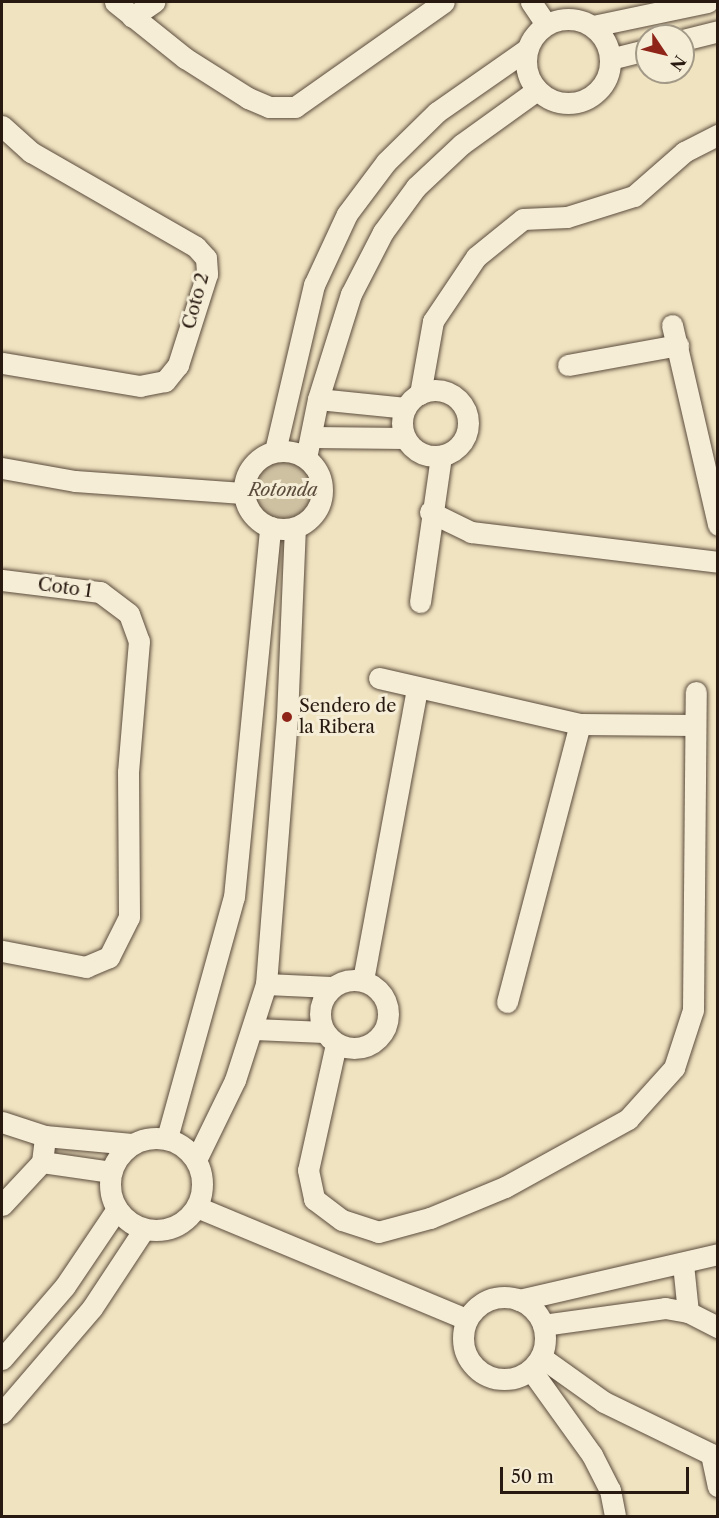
<!DOCTYPE html>
<style>
body{margin:0}
#map{position:relative;width:719px;height:1518px;overflow:hidden;background:#f0e3c0;font-family:"Libre Caslon Text",serif}
div>[style]{position:absolute}
.green>*{inset:0;background:#cec1a2}
.round{border-radius:50%}
.roads{filter:drop-shadow(0 0 2px #5b4c3d) drop-shadow(0 0 2px #5b4c3d)}
.minor>*{height:21px;margin:-10.5px;padding:0 10.5px;transform-origin:10.5px;border-radius:10.5px;background:#f5edd6}
.minor>.ring{margin:-10.5px;padding:0;box-sizing:content-box;background:none;border:21px solid #f5edd6;border-radius:50%}
.dots>*{width:16px;height:16px;translate:-50% -50%;box-sizing:border-box;border:3px solid #f5edd6;border-radius:50%}
span{translate:-50% -50%;white-space:nowrap;text-align:center;line-height:1.15;-webkit-text-stroke:6px #f5edd6;paint-order:stroke}
.street-label{font-size:18px;color:#291a11}
.park-label{font-size:18px;color:#5b4c3c;font-style:italic}
.poi-label{font-size:18px;color:#291a11}
.left{translate:0 -50%;text-align:left}
.frame{position:absolute;inset:0;border:3px solid #291a11;pointer-events:none}
.north{position:absolute;left:635px;top:24px;width:60px;height:60px;box-sizing:border-box;background:#f5edd6;border:2px solid #a39987;border-radius:50%;rotate:125deg;font-size:16px;font-weight:700;line-height:24px;text-align:center;color:#291a11}
.north::after{content:'';display:block;margin:auto;width:21px;height:27px;background:#8f2418;clip-path:polygon(50% 0,100% 100%,50% 72%,0 100%)}
.scale{position:absolute;left:500px;top:1467px;width:189px;height:27px;box-sizing:border-box;border:3px solid #291a11;border-top:0;padding-left:8px;font-size:18px;line-height:21px;white-space:nowrap;color:#291a11;-webkit-text-stroke:4px #f5edd6;paint-order:stroke}
</style>
<div id="map">
<div class="green">
<div class="round" style="left:244px;top:451px;width:78px;height:78px"></div>
</div>
<div class="roads">
<div class="minor">
<div style="left:115px;top:2px;width:90px;rotate:38.7deg"></div>
<div style="left:185px;top:58px;width:75px;rotate:32.4deg"></div>
<div style="left:248px;top:98px;width:23px;rotate:23deg"></div>
<div style="left:269px;top:107px;width:26px"></div>
<div style="left:295px;top:107px;width:182px;rotate:-35.2deg"></div>
<div style="left:531px;top:2px;width:27px;rotate:56deg"></div>
<div style="left:132px;top:17px;width:27px;rotate:-34deg"></div>
<div class="ring" style="left:526px;top:19px;width:63px;height:63px"></div>
<div style="left:593px;top:26px;width:117px;rotate:-11.8deg"></div>
<div style="left:683px;top:40px;width:36px;rotate:-14deg"></div>
<div style="left:610px;top:59px;width:38px;rotate:-14deg"></div>
<div style="left:2px;top:126px;width:39px;rotate:42deg"></div>
<div style="left:31px;top:152px;width:190px;rotate:29.9deg"></div>
<div style="left:196px;top:247px;width:15px;rotate:48deg"></div>
<div style="left:206px;top:258px;width:16px;rotate:86deg"></div>
<div style="left:207px;top:274px;width:96px;rotate:107.7deg"></div>
<div style="left:178px;top:365px;width:21px;rotate:129deg"></div>
<div style="left:165px;top:381px;width:25px;rotate:169deg"></div>
<div style="left:140px;top:386px;width:140px;rotate:-170.5deg"></div>
<div style="left:672px;top:325px;width:205px;rotate:77deg"></div>
<div style="left:568px;top:365px;width:112px;rotate:-10.3deg"></div>
<div class="ring" style="left:402px;top:390px;width:45px;height:45px"></div>
<div style="left:420px;top:394px;width:74px;rotate:-79.9deg"></div>
<div style="left:433px;top:321px;width:77px;rotate:-56.1deg"></div>
<div style="left:476px;top:257px;width:60px;rotate:-39deg"></div>
<div style="left:523px;top:219px;width:44px;rotate:-2.6deg"></div>
<div style="left:567px;top:217px;width:70px;rotate:-17.4deg"></div>
<div style="left:634px;top:196px;width:67px;rotate:-41.3deg"></div>
<div style="left:684px;top:152px;width:38px;rotate:-27deg"></div>
<div style="left:318px;top:399px;width:88px;rotate:5.8deg"></div>
<div style="left:312px;top:437px;width:93px;rotate:0.6deg"></div>
<div class="ring" style="left:244px;top:451px;width:57px;height:57px"></div>
<div style="left:275px;top:451px;width:171px;rotate:-76.8deg"></div>
<div style="left:314px;top:285px;width:78px;rotate:-65.1deg"></div>
<div style="left:347px;top:214px;width:65px;rotate:-53.1deg"></div>
<div style="left:386px;top:162px;width:71px;rotate:-44.4deg"></div>
<div style="left:437px;top:112px;width:108px;rotate:-34.9deg"></div>
<div style="left:306px;top:458px;width:60px;rotate:-78.5deg"></div>
<div style="left:318px;top:399px;width:110px;rotate:-72.6deg"></div>
<div style="left:351px;top:294px;width:70px;rotate:-62.7deg"></div>
<div style="left:383px;top:232px;width:56px;rotate:-53.7deg"></div>
<div style="left:416px;top:187px;width:63px;rotate:-43.1deg"></div>
<div style="left:462px;top:144px;width:92px;rotate:-35.8deg"></div>
<div style="left:2px;top:468px;width:74px;rotate:10.1deg"></div>
<div style="left:75px;top:481px;width:168px;rotate:4.1deg"></div>
<div style="left:430px;top:512px;width:46px;rotate:26deg"></div>
<div style="left:471px;top:532px;width:249px;rotate:6.9deg"></div>
<div style="left:2px;top:580px;width:99px;rotate:7deg"></div>
<div style="left:100px;top:592px;width:36px;rotate:37deg"></div>
<div style="left:129px;top:614px;width:29px;rotate:70deg"></div>
<div style="left:139px;top:641px;width:131px;rotate:94.8deg"></div>
<div style="left:128px;top:772px;width:145px;rotate:89.6deg"></div>
<div style="left:129px;top:917px;width:45px;rotate:116.6deg"></div>
<div style="left:109px;top:957px;width:25px;rotate:157deg"></div>
<div style="left:86px;top:967px;width:86px;rotate:-169.2deg"></div>
<div style="left:420px;top:602px;width:148px;rotate:-81.8deg"></div>
<div style="left:379px;top:678px;width:206px;rotate:12.9deg"></div>
<div style="left:580px;top:724px;width:114px;rotate:0.5deg"></div>
<div style="left:363px;top:980px;width:295px;rotate:-79.5deg"></div>
<div class="ring" style="left:320px;top:980px;width:47px;height:47px"></div>
<div style="left:266px;top:984px;width:65px;rotate:2.6deg"></div>
<div style="left:507px;top:1002px;width:287px;rotate:-75.3deg"></div>
<div style="left:254px;top:1029px;width:70px;rotate:2.5deg"></div>
<div style="left:336px;top:1044px;width:129px;rotate:102.5deg"></div>
<div style="left:308px;top:1170px;width:30px;rotate:78deg"></div>
<div style="left:314px;top:1199px;width:35px;rotate:37deg"></div>
<div style="left:342px;top:1220px;width:38px;rotate:18deg"></div>
<div style="left:378px;top:1232px;width:54px;rotate:-15.1deg"></div>
<div style="left:430px;top:1218px;width:81px;rotate:-22.5deg"></div>
<div style="left:505px;top:1187px;width:141px;rotate:-28.9deg"></div>
<div style="left:628px;top:1119px;width:69px;rotate:-48deg"></div>
<div style="left:674px;top:1068px;width:61px;rotate:-71.9deg"></div>
<div style="left:693px;top:1010px;width:318px;rotate:-89.5deg"></div>
<div style="left:2px;top:1122px;width:45px;rotate:18deg"></div>
<div style="left:45px;top:1136px;width:87px;rotate:5.3deg"></div>
<div class="ring" style="left:110px;top:1138px;width:71px;height:71px"></div>
<div style="left:167px;top:1138px;width:250px;rotate:-74.5deg"></div>
<div style="left:234px;top:897px;width:372px;rotate:-84.4deg"></div>
<div style="left:196px;top:1160px;width:89px;rotate:-64deg"></div>
<div style="left:235px;top:1080px;width:101px;rotate:-72.1deg"></div>
<div style="left:266px;top:984px;width:268px;rotate:-85.5deg"></div>
<div style="left:287px;top:717px;width:189px;rotate:-87.6deg"></div>
<div style="left:42px;top:1162px;width:70px;rotate:8.2deg"></div>
<div style="left:2px;top:1205px;width:59px;rotate:-47.1deg"></div>
<div style="left:42px;top:1162px;width:26px;rotate:-83deg"></div>
<div style="left:197px;top:1207px;width:291px;rotate:22.6deg"></div>
<div style="left:683px;top:1264px;width:48px;rotate:84.1deg"></div>
<div class="ring" style="left:463px;top:1297px;width:61px;height:61px"></div>
<div style="left:519px;top:1300px;width:204px;rotate:-13deg"></div>
<div style="left:543px;top:1325px;width:123px;rotate:-7.9deg"></div>
<div style="left:665px;top:1308px;width:23px;rotate:10deg"></div>
<div style="left:688px;top:1312px;width:34px;rotate:27deg"></div>
<div style="left:541px;top:1357px;width:77px;rotate:35.5deg"></div>
<div style="left:604px;top:1402px;width:119px;rotate:25.9deg"></div>
<div style="left:711px;top:1454px;width:33px;rotate:78deg"></div>
<div style="left:2px;top:1359px;width:96px;rotate:-49.2deg"></div>
<div style="left:65px;top:1286px;width:93px;rotate:-56deg"></div>
<div style="left:531px;top:1370px;width:105px;rotate:54.3deg"></div>
<div style="left:592px;top:1455px;width:39px;rotate:63deg"></div>
<div style="left:610px;top:1490px;width:26px;rotate:79deg"></div>
<div style="left:2px;top:1413px;width:138px;rotate:-49.4deg"></div>
<div style="left:92px;top:1308px;width:95px;rotate:-56.6deg"></div>
</div>
</div>
<div class="dots">
<div style="left:287px;top:717px;background:#8f2418"></div>
</div>
<div class="street-label">
<span style="left:196px;top:301px;rotate:-75deg">Coto 2</span>
<span style="left:65px;top:588px;rotate:8deg">Coto 1</span>
</div>
<div class="park-label">
<span style="left:283px;top:490px">Rotonda</span>
</div>
<div class="poi-label">
<span class="left" style="left:299px;top:717px">Sendero de<br>la Ribera</span>
</div>
<div class="frame"></div>
<div class="north">N</div>
<div class="scale">50 m</div>
</div>
